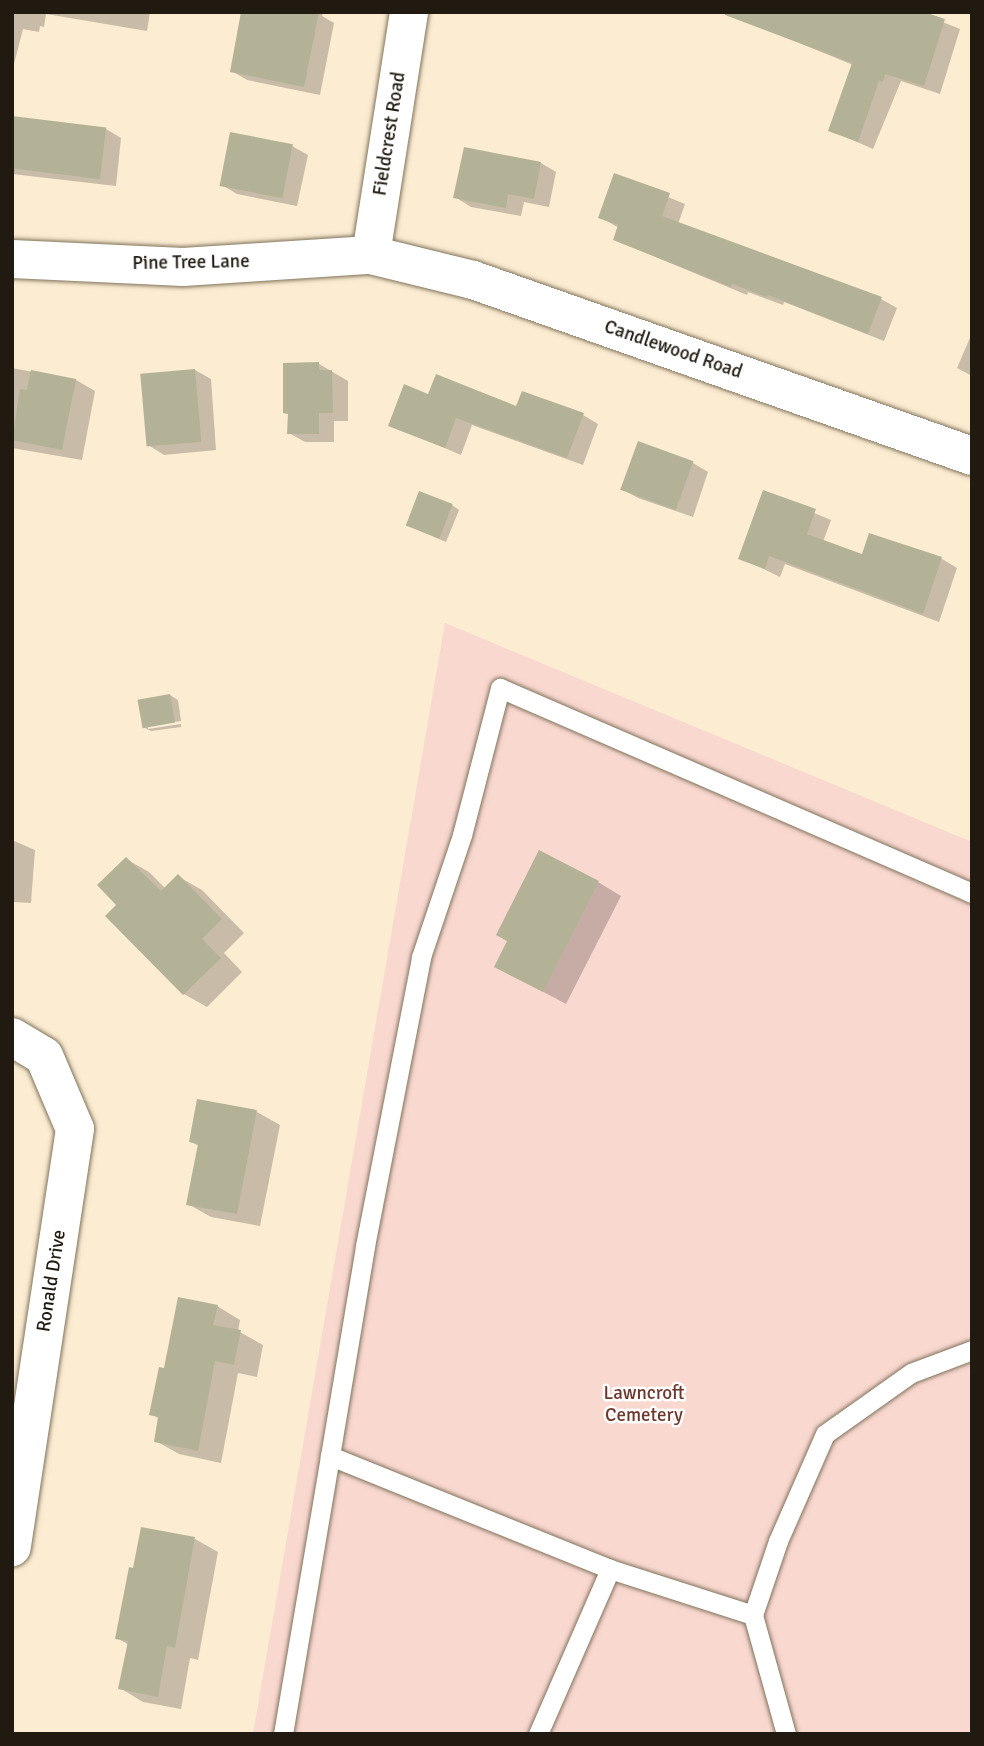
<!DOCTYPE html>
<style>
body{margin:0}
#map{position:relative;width:984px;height:1746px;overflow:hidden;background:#fbecd2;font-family:Signika,sans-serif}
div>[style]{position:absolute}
.green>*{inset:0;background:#f9d8d0}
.shadow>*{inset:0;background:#0003}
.building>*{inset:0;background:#b4b296;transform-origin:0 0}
.roads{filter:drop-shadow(0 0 2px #81735c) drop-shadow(0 0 2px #81735c)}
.lane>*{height:19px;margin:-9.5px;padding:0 9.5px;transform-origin:9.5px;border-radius:9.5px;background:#fff}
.street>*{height:38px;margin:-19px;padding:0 19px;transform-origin:19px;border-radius:19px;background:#fff}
span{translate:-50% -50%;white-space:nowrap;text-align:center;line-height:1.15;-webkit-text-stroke:5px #fff;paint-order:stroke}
.street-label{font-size:19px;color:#201a11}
.park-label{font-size:19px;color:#6d372b}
.frame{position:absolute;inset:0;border:14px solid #201a11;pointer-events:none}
</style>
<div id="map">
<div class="green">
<div style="clip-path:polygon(445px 623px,972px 842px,972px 1734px,253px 1734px)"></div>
</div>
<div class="shadow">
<div style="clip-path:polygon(12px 12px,150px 12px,147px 31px,46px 14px,44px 27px,40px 26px,39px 32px,23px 29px,12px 72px)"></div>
<div style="clip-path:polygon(243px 12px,323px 12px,322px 16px,334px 23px,320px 95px,247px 80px,232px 71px)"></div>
<div style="clip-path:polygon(918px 12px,960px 29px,940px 94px,901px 81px,873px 149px,830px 130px,853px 65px,751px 23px)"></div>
<div style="clip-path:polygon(12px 118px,106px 129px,121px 138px,116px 186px,12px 174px)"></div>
<div style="clip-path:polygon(292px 146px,308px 155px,297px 206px,237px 194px,222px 185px)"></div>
<div style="clip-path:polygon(541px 163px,556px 172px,549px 207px,524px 202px,521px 216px,471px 207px,455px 197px)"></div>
<div style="clip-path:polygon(615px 175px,685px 204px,678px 224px,881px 299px,897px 308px,884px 341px,784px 302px,783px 305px,748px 292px,747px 295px,615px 240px,619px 228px,600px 217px)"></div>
<div style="clip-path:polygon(972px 333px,972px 376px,957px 368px)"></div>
<div style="clip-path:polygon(319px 364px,348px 381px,348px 421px,334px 421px,334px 442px,305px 442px,289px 433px,289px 415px,285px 412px)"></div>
<div style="clip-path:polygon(12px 368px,76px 380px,95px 391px,82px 460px,12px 448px)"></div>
<div style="clip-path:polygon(195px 370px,211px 379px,216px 450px,164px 455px,148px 445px)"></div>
<div style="clip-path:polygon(429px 396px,583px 415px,598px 424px,583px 465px,472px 425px,461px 455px,390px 425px)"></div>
<div style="clip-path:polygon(639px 444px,693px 463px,708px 472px,693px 517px,638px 498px,622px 489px)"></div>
<div style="clip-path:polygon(764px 492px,831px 520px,823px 542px,863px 556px,871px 535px,942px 559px,957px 568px,939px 622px,785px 564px,780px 577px,741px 558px)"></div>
<div style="clip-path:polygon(452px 505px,459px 510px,446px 542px,415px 529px)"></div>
<div style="clip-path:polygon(170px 695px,178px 700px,181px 721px,148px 726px,148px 729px,181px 724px,181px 727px,151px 731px,143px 727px)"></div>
<div style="clip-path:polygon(12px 840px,35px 850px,31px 903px,12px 902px)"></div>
<div style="clip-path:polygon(126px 859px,149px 872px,166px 889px,179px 877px,202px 890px,244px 933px,224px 953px,242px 972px,207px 1007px,184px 994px)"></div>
<div style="clip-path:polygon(598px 882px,621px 896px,566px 1004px,519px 979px)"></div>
<div style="clip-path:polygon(257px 1112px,280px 1125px,260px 1226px,211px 1217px,188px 1204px,199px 1146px,191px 1142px)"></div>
<div style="clip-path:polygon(217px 1306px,240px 1320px,238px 1331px,263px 1345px,257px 1377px,238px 1373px,221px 1463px,179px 1454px,156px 1441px,160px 1419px,151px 1414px,165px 1370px)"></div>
<div style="clip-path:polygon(195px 1539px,218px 1552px,198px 1660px,190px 1658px,181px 1709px,143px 1702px,120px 1688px,129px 1645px,117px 1638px,135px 1570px)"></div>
</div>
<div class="building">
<div style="clip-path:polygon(241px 12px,319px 12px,304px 87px,230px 72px)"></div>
<div style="clip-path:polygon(725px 12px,924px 12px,945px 19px,924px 86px,885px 74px,883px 82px,879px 81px,858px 142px,828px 131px,852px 63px,725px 15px)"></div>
<div style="left:12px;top:116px;width:95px;height:52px;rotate:7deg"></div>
<div style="left:230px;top:132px;width:64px;height:55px;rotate:11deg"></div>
<div style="clip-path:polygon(464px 147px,541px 162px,534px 199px,508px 194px,506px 208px,453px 198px)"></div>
<div style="clip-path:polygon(614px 173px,670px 193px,662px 216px,882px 297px,868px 334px,768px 295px,767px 297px,732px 284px,731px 287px,613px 240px,618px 225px,598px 218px)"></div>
<div style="clip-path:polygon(319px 362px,319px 370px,332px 370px,333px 413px,319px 413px,319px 434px,287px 434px,288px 414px,283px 413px,283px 363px)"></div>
<div style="left:195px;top:369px;width:73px;height:55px;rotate:85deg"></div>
<div style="clip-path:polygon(31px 370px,76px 379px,62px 450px,12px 440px,20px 389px,27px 390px)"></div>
<div style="clip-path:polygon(436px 374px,516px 406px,522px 391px,584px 413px,567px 458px,456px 418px,445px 448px,388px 426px,404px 384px,428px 394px)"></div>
<div style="left:638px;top:441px;width:59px;height:52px;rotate:20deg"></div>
<div style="clip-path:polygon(763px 490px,816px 509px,807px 534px,862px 554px,869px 533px,942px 557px,923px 614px,769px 556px,765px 569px,738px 559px)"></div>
<div style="left:419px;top:491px;width:36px;height:37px;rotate:21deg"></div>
<div style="left:170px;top:694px;width:29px;height:33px;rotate:80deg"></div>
<div style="clip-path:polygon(539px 850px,599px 881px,543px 992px,494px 967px,507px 941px,496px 935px)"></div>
<div style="clip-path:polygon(126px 857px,161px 891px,178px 874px,222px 919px,202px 939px,221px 958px,183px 995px,105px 916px,116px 905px,97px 885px)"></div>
<div style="clip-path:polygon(197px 1099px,257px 1110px,237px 1214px,186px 1205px,198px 1144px,189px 1142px)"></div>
<div style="clip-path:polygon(178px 1297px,218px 1305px,213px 1325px,241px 1330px,234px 1365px,215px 1361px,198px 1451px,154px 1442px,158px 1417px,149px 1415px,159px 1367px,164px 1368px)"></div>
<div style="clip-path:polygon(141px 1527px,195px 1537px,175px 1648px,167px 1646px,158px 1697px,118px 1689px,128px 1641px,115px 1639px,129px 1567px,133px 1568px)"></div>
</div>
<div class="roads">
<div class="lane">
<div style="left:753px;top:1615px;width:150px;rotate:-162.2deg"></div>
<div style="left:610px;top:1569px;width:302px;rotate:-158deg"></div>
<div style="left:330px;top:1456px;width:213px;rotate:-80.5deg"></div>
<div style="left:365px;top:1246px;width:294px;rotate:-79deg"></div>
<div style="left:421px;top:957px;width:129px;rotate:-71.4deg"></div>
<div style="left:462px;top:835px;width:152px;rotate:-75.5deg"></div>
<div style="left:500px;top:688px;width:515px;rotate:23.48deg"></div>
<div style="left:283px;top:1734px;width:282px;rotate:-80.4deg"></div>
<div style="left:538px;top:1734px;width:180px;rotate:-66.4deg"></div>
<div style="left:786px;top:1734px;width:123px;rotate:-105.5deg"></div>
<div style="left:753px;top:1615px;width:78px;rotate:-71.3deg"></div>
<div style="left:778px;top:1541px;width:117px;rotate:-66.3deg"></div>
<div style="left:825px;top:1434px;width:105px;rotate:-35.3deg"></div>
<div style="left:911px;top:1373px;width:65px;rotate:-20.7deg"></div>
</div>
<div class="street">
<div style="left:371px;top:255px;width:246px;rotate:-81.1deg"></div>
<div style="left:12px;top:259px;width:171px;rotate:2.7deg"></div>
<div style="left:183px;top:267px;width:188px;rotate:-3.7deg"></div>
<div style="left:371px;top:255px;width:105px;rotate:13.8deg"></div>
<div style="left:473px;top:280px;width:529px;rotate:19.43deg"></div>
<div style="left:12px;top:1037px;width:37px;rotate:31deg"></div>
<div style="left:44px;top:1056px;width:79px;rotate:67deg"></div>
<div style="left:75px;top:1129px;width:423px;rotate:98.6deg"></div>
</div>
</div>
<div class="street-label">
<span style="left:390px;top:134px;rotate:-81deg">Fieldcrest Road</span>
<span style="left:191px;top:263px;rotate:-1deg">Pine Tree Lane</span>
<span style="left:673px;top:350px;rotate:19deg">Candlewood Road</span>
<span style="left:52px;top:1281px;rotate:-81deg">Ronald Drive</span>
</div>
<div class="park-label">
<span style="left:644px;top:1405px">Lawncroft<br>Cemetery</span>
</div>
<div class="frame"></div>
</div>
